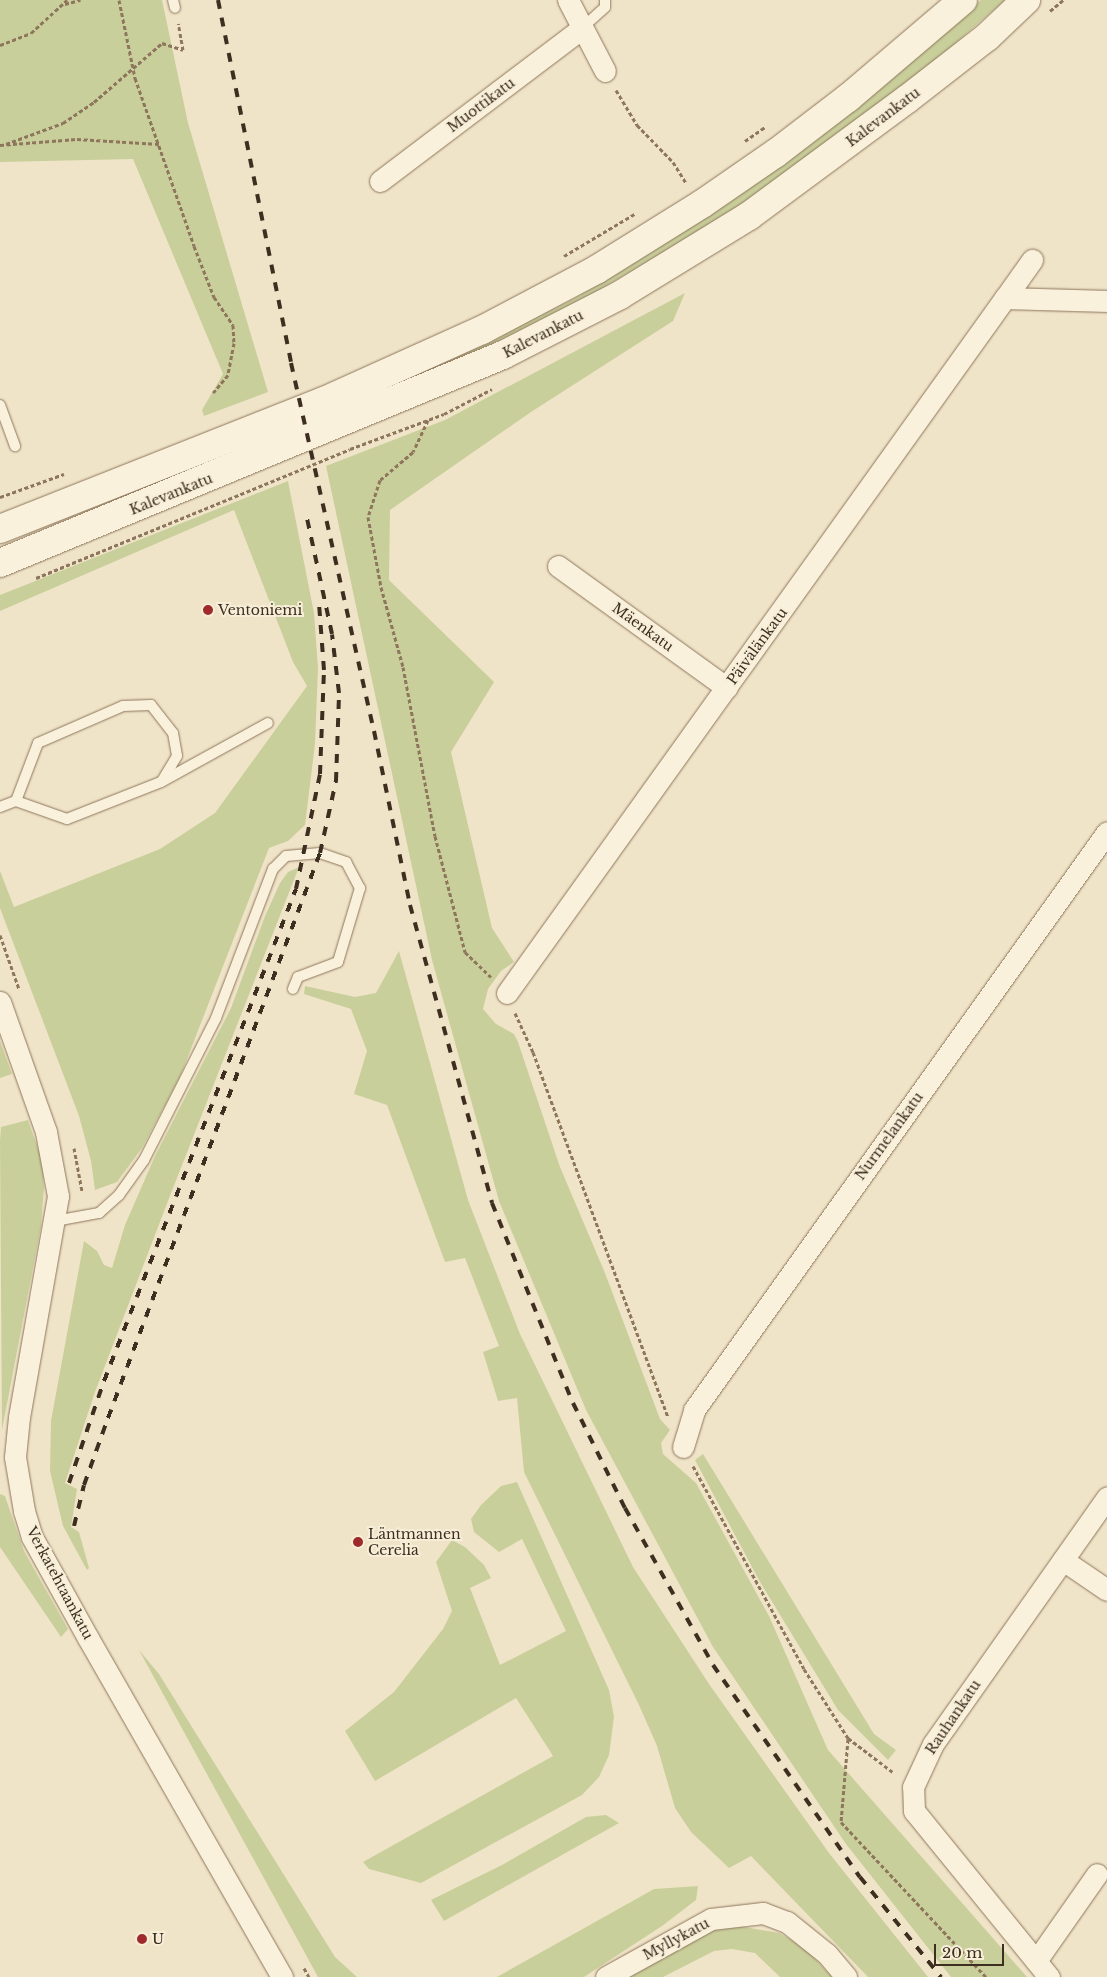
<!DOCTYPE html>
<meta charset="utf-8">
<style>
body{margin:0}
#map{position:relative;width:1107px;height:1977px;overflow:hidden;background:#f0e4c8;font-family:"Libre Baskerville",serif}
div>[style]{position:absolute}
.green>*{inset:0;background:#c9cf9b}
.path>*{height:3px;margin-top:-1.5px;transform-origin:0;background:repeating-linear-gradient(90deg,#8d765c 0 4px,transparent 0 6.5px)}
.roads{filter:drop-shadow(0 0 1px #8d765c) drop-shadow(0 0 1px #8d765c)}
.lane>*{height:10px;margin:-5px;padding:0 5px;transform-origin:5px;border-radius:5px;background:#faf1dc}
.street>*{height:21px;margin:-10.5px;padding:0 10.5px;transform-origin:10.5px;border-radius:10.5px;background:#faf1dc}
.secondary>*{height:28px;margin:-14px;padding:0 14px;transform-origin:14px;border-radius:14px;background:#faf1dc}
.rail>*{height:4px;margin-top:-2px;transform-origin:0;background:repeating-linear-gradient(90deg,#3d2e20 0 9px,transparent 0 18px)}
.dots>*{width:14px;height:14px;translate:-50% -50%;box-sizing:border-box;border:2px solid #f7eed8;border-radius:50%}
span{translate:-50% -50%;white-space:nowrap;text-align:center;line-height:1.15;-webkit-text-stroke:4px #f7eed8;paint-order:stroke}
.street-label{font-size:14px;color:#3d2e20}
.poi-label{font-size:14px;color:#3d2e20}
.left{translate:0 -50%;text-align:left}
.scale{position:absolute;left:934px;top:1944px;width:70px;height:22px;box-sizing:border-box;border:2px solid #3d2e20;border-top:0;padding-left:6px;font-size:15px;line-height:18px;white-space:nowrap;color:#3d2e20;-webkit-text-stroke:4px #f7eed8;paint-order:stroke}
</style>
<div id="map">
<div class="green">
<div style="clip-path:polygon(0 0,162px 0,188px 123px,268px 392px,204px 416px,202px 410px,223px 374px,133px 159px,0 162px)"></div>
<div style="clip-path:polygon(981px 0,1005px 0,912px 81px,729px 213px,579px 302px,494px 347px,435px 368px,577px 297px,711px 214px,893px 78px)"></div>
<div style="clip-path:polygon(685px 293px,673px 321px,531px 412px,390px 510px,389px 580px,494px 682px,451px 752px,492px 928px,514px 962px,501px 971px,488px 989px,483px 1009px,496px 1024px,514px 1034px,518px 1042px,560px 1167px,605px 1273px,660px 1419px,670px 1430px,661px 1443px,663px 1454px,696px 1483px,769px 1616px,828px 1750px,1027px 1977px,951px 1977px,846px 1844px,713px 1647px,586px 1410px,499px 1201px,432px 960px,326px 466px,445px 420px)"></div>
<div style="clip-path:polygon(288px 481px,314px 613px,318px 668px,315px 744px,305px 825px,288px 841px,269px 848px,180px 1077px,142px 1148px,117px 1182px,95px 1190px,91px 1161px,79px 1116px,0 908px,0 871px,14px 907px,160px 849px,215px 813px,307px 686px,293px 662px,234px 510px,0 611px,0 595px)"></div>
<div style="clip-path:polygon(299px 867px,168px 1201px,95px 1392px,65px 1483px,77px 1489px,71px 1527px,79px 1532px,89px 1568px,87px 1570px,63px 1526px,50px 1471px,51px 1421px,84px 1241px,97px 1251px,104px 1265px,112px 1268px,125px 1225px,155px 1156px,231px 1008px,265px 916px,280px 883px,288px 872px)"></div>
<div style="clip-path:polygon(399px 951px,468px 1200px,520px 1334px,633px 1567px,709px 1684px,829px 1853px,928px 1977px,868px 1977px,751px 1856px,729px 1868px,691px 1832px,675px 1808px,657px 1746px,639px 1705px,524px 1472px,517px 1398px,498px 1401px,483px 1352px,499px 1346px,465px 1258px,445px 1262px,387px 1105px,354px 1094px,367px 1051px,351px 1009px,304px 994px,305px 986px,355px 997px,376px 993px)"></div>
<div style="clip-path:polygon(0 1041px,12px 1074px,0 1078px)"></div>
<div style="clip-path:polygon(28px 1120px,42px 1160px,44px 1188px,41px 1226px,2px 1430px,0 1141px,1px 1127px)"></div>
<div style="clip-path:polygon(703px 1454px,874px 1734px,896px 1750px,888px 1760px,838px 1710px,760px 1582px,695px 1460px)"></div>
<div style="clip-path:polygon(517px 1482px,609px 1690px,614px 1717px,609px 1755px,599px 1777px,582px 1795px,421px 1883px,369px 1869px,363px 1862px,553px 1756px,516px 1698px,375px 1781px,345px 1731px,394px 1692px,443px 1629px,452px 1611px,436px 1562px,452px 1540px,465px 1547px,484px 1565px,491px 1578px,470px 1588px,500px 1665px,566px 1631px,522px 1539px,499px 1552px,474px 1532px,471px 1519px,481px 1505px,501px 1486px)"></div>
<div style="clip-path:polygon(0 1494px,5px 1496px,24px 1551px,68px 1629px,61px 1637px,0 1547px)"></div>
<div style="clip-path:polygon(139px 1650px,159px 1674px,335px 1957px,357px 1977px,318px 1977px)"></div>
<div style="clip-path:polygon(606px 1815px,619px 1823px,444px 1921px,431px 1900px,502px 1865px,586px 1817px)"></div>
<div style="clip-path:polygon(698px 1886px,696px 1900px,662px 1926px,584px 1977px,497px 1977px,654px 1889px)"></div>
<div style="clip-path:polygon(739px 1926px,779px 1933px,805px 1948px,832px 1977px,780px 1977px,755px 1953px,732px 1949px,714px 1951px,663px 1977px,628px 1977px,713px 1929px)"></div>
</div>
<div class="path">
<div style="left:119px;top:0;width:80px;rotate:78.4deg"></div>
<div style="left:135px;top:78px;width:178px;rotate:70.6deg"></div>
<div style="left:194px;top:246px;width:55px;rotate:68.6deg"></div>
<div style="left:214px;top:297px;width:34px;rotate:56deg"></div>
<div style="left:233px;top:325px;width:18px;rotate:87deg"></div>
<div style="left:234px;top:343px;width:33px;rotate:101deg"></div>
<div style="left:228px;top:375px;width:23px;rotate:130deg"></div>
<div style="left:65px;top:4px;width:16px;rotate:-15deg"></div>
<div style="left:1050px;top:11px;width:17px;rotate:-40deg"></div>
<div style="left:0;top:45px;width:33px;rotate:-21deg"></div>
<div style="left:31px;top:33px;width:49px;rotate:-42.5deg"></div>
<div style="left:616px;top:90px;width:41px;rotate:59deg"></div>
<div style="left:637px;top:125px;width:52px;rotate:45.8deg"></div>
<div style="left:673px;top:162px;width:25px;rotate:58deg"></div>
<div style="left:745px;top:141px;width:24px;rotate:-35deg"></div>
<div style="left:6px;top:144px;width:61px;rotate:-20.2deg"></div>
<div style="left:63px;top:123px;width:37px;rotate:-34deg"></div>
<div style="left:94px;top:102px;width:90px;rotate:-40.9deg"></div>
<div style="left:162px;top:43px;width:22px;rotate:18deg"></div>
<div style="left:183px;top:50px;width:27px;rotate:-100deg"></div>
<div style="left:0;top:145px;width:77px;rotate:-4.5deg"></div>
<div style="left:77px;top:139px;width:82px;rotate:3.5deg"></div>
<div style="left:564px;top:256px;width:84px;rotate:-30.8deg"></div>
<div style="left:428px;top:420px;width:35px;rotate:115deg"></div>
<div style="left:413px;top:452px;width:43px;rotate:139.7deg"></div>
<div style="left:380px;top:480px;width:39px;rotate:108deg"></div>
<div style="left:368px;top:517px;width:71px;rotate:79.5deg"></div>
<div style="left:381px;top:587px;width:83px;rotate:74.6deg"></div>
<div style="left:403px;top:667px;width:172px;rotate:79.3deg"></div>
<div style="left:435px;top:836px;width:120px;rotate:75.5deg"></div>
<div style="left:465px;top:952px;width:36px;rotate:44deg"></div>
<div style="left:0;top:497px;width:68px;rotate:-19.8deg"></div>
<div style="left:36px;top:578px;width:339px;rotate:-22.3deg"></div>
<div style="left:350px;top:449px;width:100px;rotate:-20.4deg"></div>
<div style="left:444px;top:414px;width:54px;rotate:-27.5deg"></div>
<div style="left:0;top:935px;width:57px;rotate:70.6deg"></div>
<div style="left:515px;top:1013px;width:43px;rotate:65.2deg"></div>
<div style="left:533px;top:1052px;width:388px;rotate:69.7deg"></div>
<div style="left:74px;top:1148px;width:44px;rotate:79.5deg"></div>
<div style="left:693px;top:1466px;width:231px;rotate:61.3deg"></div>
<div style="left:804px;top:1669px;width:82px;rotate:57.5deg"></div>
<div style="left:848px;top:1738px;width:58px;rotate:37.3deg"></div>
<div style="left:848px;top:1739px;width:83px;rotate:94.8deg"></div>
<div style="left:841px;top:1822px;width:212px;rotate:46.9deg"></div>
<div style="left:304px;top:1968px;width:10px;rotate:61deg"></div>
</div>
<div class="roads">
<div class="lane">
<div style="left:173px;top:0;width:8px;rotate:76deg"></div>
<div style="left:582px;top:28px;width:31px;rotate:-42deg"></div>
<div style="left:605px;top:7px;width:7px;rotate:-90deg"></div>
<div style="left:0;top:405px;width:44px;rotate:69.9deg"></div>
<div style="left:16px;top:801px;width:62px;rotate:-69.2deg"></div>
<div style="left:38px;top:743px;width:93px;rotate:-23.5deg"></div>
<div style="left:123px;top:706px;width:28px;rotate:-2deg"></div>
<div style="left:151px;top:705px;width:36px;rotate:52deg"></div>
<div style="left:173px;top:733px;width:23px;rotate:80deg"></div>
<div style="left:177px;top:756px;width:29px;rotate:121deg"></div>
<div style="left:0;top:807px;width:17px;rotate:-21deg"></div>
<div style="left:16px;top:801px;width:54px;rotate:19.4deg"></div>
<div style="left:67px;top:819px;width:101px;rotate:-21.5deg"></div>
<div style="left:161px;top:782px;width:122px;rotate:-28.9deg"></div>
<div style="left:55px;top:1221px;width:45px;rotate:-10.3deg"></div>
<div style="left:99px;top:1213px;width:27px;rotate:-42deg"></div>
<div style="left:119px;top:1195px;width:43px;rotate:-54.5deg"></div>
<div style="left:144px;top:1160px;width:159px;rotate:-63.1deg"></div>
<div style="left:216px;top:1018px;width:160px;rotate:-69.1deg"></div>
<div style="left:273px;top:869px;width:18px;rotate:-45deg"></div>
<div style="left:286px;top:856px;width:34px;rotate:-5deg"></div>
<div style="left:320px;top:853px;width:28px;rotate:19deg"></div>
<div style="left:346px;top:862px;width:30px;rotate:62deg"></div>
<div style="left:360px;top:888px;width:77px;rotate:106.6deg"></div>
<div style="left:338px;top:962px;width:43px;rotate:159.4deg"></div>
<div style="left:298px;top:977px;width:13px;rotate:113deg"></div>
</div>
<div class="street">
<div style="left:568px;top:0;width:80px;rotate:62.5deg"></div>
<div style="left:380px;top:181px;width:252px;rotate:-37.1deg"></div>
<div style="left:1005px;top:298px;width:47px;rotate:-54.6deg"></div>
<div style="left:558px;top:566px;width:208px;rotate:35.8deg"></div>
<div style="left:507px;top:993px;width:855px;rotate:-54.38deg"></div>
<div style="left:1005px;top:298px;width:102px;rotate:1.7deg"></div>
<div style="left:0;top:1002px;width:138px;rotate:70.5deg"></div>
<div style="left:46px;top:1132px;width:65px;rotate:79.4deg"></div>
<div style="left:58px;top:1196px;width:224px;rotate:100deg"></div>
<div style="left:19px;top:1417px;width:40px;rotate:95.7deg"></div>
<div style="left:15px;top:1457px;width:55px;rotate:80.5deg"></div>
<div style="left:24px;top:1511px;width:27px;rotate:73deg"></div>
<div style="left:32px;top:1537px;width:115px;rotate:61deg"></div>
<div style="left:88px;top:1638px;width:391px;rotate:60.2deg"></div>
<div style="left:683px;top:1447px;width:39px;rotate:-73deg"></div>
<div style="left:694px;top:1410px;width:710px;rotate:-54.45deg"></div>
<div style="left:1063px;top:1560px;width:53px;rotate:34.3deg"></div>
<div style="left:1036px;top:1961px;width:106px;rotate:-55deg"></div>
<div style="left:606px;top:1977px;width:120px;rotate:-28.9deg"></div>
<div style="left:711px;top:1919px;width:52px;rotate:-6.6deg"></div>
<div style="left:763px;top:1913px;width:26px;rotate:21deg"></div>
<div style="left:787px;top:1922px;width:51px;rotate:38.7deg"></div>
<div style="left:827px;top:1954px;width:30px;rotate:50deg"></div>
<div style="left:1049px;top:1977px;width:214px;rotate:-129.1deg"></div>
<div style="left:914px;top:1811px;width:24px;rotate:-92deg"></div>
<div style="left:913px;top:1787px;width:47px;rotate:-65.1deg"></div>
<div style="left:933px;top:1744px;width:302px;rotate:-54.8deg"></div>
</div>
<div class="secondary">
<div style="left:0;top:529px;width:348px;rotate:-21.6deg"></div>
<div style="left:324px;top:401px;width:173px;rotate:-24.2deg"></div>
<div style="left:482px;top:330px;width:129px;rotate:-27.8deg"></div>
<div style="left:596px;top:270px;width:125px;rotate:-31.9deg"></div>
<div style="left:702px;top:204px;width:90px;rotate:-34.6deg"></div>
<div style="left:776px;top:153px;width:91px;rotate:-37.4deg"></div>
<div style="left:848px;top:98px;width:151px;rotate:-40.4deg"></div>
<div style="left:0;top:563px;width:544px;rotate:-22.47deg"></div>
<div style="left:503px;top:355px;width:131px;rotate:-27.1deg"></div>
<div style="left:620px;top:295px;width:151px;rotate:-31.5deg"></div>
<div style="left:749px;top:216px;width:195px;rotate:-36.5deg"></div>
<div style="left:906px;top:100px;width:103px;rotate:-37.9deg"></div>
<div style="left:987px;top:37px;width:54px;rotate:-43.5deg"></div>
</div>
</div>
<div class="rail">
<div style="left:218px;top:0;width:370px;rotate:78.6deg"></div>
<div style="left:291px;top:363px;width:377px;rotate:77.3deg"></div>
<div style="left:374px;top:731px;width:178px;rotate:78.3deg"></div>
<div style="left:410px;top:905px;width:309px;rotate:74.6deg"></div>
<div style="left:492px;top:1203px;width:216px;rotate:68deg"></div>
<div style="left:573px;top:1403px;width:117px;rotate:63.7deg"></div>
<div style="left:625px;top:1508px;width:180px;rotate:60.7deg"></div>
<div style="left:713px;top:1665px;width:258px;rotate:55.3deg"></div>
<div style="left:860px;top:1877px;width:129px;rotate:51deg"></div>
<div style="left:69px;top:1483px;width:108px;rotate:-71.1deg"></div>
<div style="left:104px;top:1381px;width:528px;rotate:-68.68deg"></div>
<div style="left:296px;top:889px;width:117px;rotate:-78.2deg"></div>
<div style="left:320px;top:774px;width:104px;rotate:-87.8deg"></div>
<div style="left:324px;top:670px;width:66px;rotate:-94.3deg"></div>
<div style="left:74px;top:1526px;width:42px;rotate:-76.3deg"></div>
<div style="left:84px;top:1485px;width:71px;rotate:-70.3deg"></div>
<div style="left:108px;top:1418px;width:603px;rotate:-69.43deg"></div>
<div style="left:320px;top:853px;width:74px;rotate:-77.5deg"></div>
<div style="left:336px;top:781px;width:88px;rotate:-88deg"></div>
<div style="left:339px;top:693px;width:59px;rotate:-96.8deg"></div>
<div style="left:332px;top:634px;width:119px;rotate:-102.2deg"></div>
</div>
<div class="dots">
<div style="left:208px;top:610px;background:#9e2a2b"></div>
<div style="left:358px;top:1542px;background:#9e2a2b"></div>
<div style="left:142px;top:1939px;background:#9e2a2b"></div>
</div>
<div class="street-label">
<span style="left:481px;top:105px;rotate:-37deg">Muottikatu</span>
<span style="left:883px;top:117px;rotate:-37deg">Kalevankatu</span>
<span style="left:543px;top:334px;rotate:-27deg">Kalevankatu</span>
<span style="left:171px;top:494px;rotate:-22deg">Kalevankatu</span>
<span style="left:643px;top:627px;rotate:36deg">Mäenkatu</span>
<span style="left:757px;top:646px;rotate:-54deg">Päivälänkatu</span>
<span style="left:889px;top:1136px;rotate:-54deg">Nurmelankatu</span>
<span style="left:60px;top:1583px;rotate:62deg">Verkatehtaankatu</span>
<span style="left:953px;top:1717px;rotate:-56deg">Rauhankatu</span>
<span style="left:676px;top:1939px;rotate:-28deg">Myllykatu</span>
</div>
<div class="poi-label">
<span class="left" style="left:218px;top:610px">Ventoniemi</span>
<span class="left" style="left:368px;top:1542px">Läntmannen<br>Cerelia</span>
<span class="left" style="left:152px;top:1939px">U</span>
</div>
<div class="scale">20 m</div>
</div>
